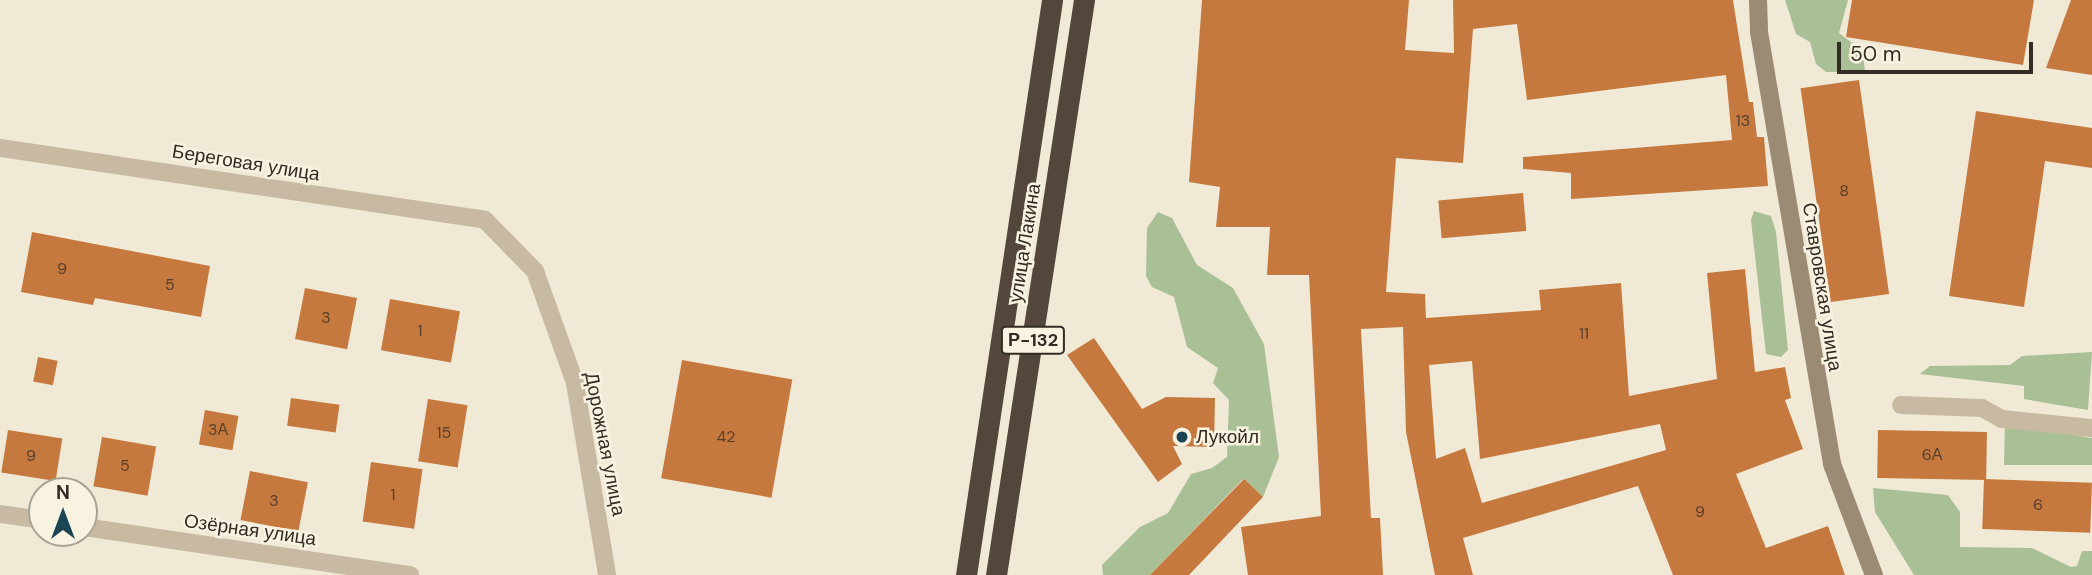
<!DOCTYPE html>
<meta charset="utf-8">
<style>
body{margin:0}
#map{position:relative;width:2092px;height:575px;overflow:hidden;background:#f0e9d6;font-family:"DM Sans",sans-serif}
div>[style]{position:absolute}
.green>*{inset:0;background:#a9bf96}
.building>*{inset:0;background:#c6793e;transform-origin:0 0}
.street>*{height:18px;margin:-9px;padding:0 9px;transform-origin:9px;border-radius:9px;background:#c8baa2}
.secondary>*{height:18px;margin:-9px;padding:0 9px;transform-origin:9px;border-radius:9px;background:#9b8a74}
.highway>*{height:21px;margin:-10.5px;padding:0 10.5px;transform-origin:10.5px;border-radius:10.5px;background:#53473b}
.dots>*{width:19px;height:19px;translate:-50% -50%;box-sizing:border-box;border:4px solid #f8f2e1;border-radius:50%}
span{translate:-50% -50%;white-space:nowrap;text-align:center;line-height:1.15;-webkit-text-stroke:5px #f8f2e1;paint-order:stroke}
.number-label{font-size:16px;color:#573f2a}
.number-label span{-webkit-text-stroke-width:0}
.shield-label span{padding:2px 5px;background:#f8f2e1;border:2px solid;border-radius:5px;-webkit-text-stroke-width:0}
.shield-label{font-size:18px;color:#322c24;font-weight:700}
.street-label{font-size:19px;color:#322c24}
.poi-label{font-size:19px;color:#322c24}
.left{translate:0 -50%;text-align:left}
.north{position:absolute;left:28px;top:477px;width:70px;height:70px;box-sizing:border-box;background:#f8f2e1;border:2px solid #a9a395;border-radius:50%;rotate:0deg;font-size:19px;font-weight:700;line-height:28px;text-align:center;color:#322c24}
.north::after{content:'';display:block;margin:auto;width:24px;height:32px;background:#1b4553;clip-path:polygon(50% 0,100% 100%,50% 72%,0 100%)}
.scale{position:absolute;left:1837px;top:42px;width:196px;height:32px;box-sizing:border-box;border:4px solid #322c24;border-top:0;padding-left:9px;font-size:21px;line-height:24px;white-space:nowrap;color:#322c24;-webkit-text-stroke:5px #f8f2e1;paint-order:stroke}
</style>
<div id="map">
<div class="green">
<div style="clip-path:polygon(1785px 0,1848px 0,1839px 33px,1863px 51px,1865px 72px,1826px 72px,1816px 64px,1810px 42px,1796px 34px)"></div>
<div style="clip-path:polygon(1754px 211px,1771px 216px,1776px 232px,1788px 350px,1781px 357px,1766px 354px,1751px 220px)"></div>
<div style="clip-path:polygon(1158px 212px,1172px 218px,1197px 265px,1233px 288px,1264px 344px,1279px 457px,1263px 497px,1243px 479px,1150px 575px,1103px 575px,1102px 565px,1140px 527px,1168px 513px,1191px 474px,1212px 468px,1227px 457px,1229px 400px,1213px 383px,1218px 368px,1187px 347px,1174px 297px,1152px 287px,1146px 276px,1147px 228px)"></div>
<div style="clip-path:polygon(2092px 352px,2088px 410px,2024px 399px,2024px 386px,1920px 374px,1930px 366px,2010px 365px,2022px 356px)"></div>
<div style="clip-path:polygon(2005px 424px,2092px 438px,2092px 465px,2004px 465px)"></div>
<div style="clip-path:polygon(1873px 488px,1948px 495px,1960px 512px,1960px 547px,2032px 548px,2071px 567px,2077px 566px,2082px 551px,2092px 551px,2092px 575px,1914px 575px,1875px 512px)"></div>
</div>
<div class="building">
<div style="clip-path:polygon(evenodd,1202px 0,1409px 0,1405px 50px,1454px 53px,1453px 0,1733px 0,1749px 102px,1753px 102px,1757px 137px,1764px 137px,1768px 186px,1571px 199px,1571px 173px,1523px 169px,1523px 157px,1732px 140px,1726px 75px,1527px 100px,1517px 24px,1473px 29px,1463px 163px,1396px 158px,1386px 292px,1425px 294px,1426px 318px,1541px 310px,1539px 290px,1621px 283px,1629px 396px,1717px 379px,1707px 273px,1745px 269px,1755px 372px,1785px 367px,1791px 398px,1785px 400px,1803px 449px,1736px 474px,1766px 548px,1828px 526px,1845px 575px,1673px 575px,1638px 486px,1463px 538px,1473px 575px,1435px 575px,1406px 432px,1403px 327px,1361px 329px,1371px 518px,1380px 518px,1383px 575px,1248px 575px,1241px 527px,1321px 516px,1309px 275px,1267px 275px,1270px 227px,1216px 227px,1220px 187px,1189px 182px,1202px 0,1472px 361px,1480px 459px,1660px 424px,1666px 450px,1482px 503px,1465px 448px,1436px 459px,1429px 365px,1472px 361px)"></div>
<div style="clip-path:polygon(1852px 0,2034px 0,2023px 65px,1846px 37px)"></div>
<div style="clip-path:polygon(2071px 0,2092px 0,2092px 75px,2046px 68px)"></div>
<div style="left:1859px;top:80px;width:216px;height:59px;rotate:82deg"></div>
<div style="clip-path:polygon(1976px 111px,2092px 128px,2092px 168px,2045px 161px,2024px 307px,1949px 296px)"></div>
<div style="left:1523px;top:193px;width:38px;height:85px;rotate:85deg"></div>
<div style="clip-path:polygon(32px 232px,210px 266px,201px 317px,95px 298px,93px 305px,21px 292px)"></div>
<div style="left:305px;top:288px;width:53px;height:52px;rotate:11deg"></div>
<div style="left:390px;top:299px;width:71px;height:52px;rotate:10deg"></div>
<div style="clip-path:polygon(1094px 338px,1142px 409px,1166px 397px,1215px 398px,1214px 447px,1173px 446px,1182px 464px,1158px 482px,1067px 355px)"></div>
<div style="left:38px;top:357px;width:20px;height:25px;rotate:11deg"></div>
<div style="left:682px;top:360px;width:112px;height:120px;rotate:10deg"></div>
<div style="left:291px;top:398px;width:49px;height:28px;rotate:8deg"></div>
<div style="left:428px;top:399px;width:40px;height:63px;rotate:9deg"></div>
<div style="left:205px;top:410px;width:34px;height:35px;rotate:10deg"></div>
<div style="left:8px;top:430px;width:55px;height:43px;rotate:9deg"></div>
<div style="left:1878px;top:430px;width:109px;height:48px;rotate:1deg"></div>
<div style="left:102px;top:437px;width:55px;height:50px;rotate:10deg"></div>
<div style="left:371px;top:462px;width:52px;height:60px;rotate:8deg"></div>
<div style="left:250px;top:471px;width:59px;height:50px;rotate:11deg"></div>
<div style="clip-path:polygon(1244px 479px,1263px 497px,1189px 575px,1150px 575px)"></div>
<div style="left:1984px;top:479px;width:108px;height:50px;rotate:2deg"></div>
</div>
<div class="street">
<div style="left:0;top:148px;width:490px;rotate:8.4deg"></div>
<div style="left:485px;top:220px;width:71px;rotate:45.6deg"></div>
<div style="left:535px;top:271px;width:119px;rotate:70.3deg"></div>
<div style="left:575px;top:383px;width:195px;rotate:80.5deg"></div>
<div style="left:1901px;top:405px;width:81px;rotate:2.1deg"></div>
<div style="left:1982px;top:408px;width:23px;rotate:29deg"></div>
<div style="left:2002px;top:419px;width:90px;rotate:5.7deg"></div>
<div style="left:0;top:514px;width:42px;rotate:8.1deg"></div>
<div style="left:84px;top:527px;width:330px;rotate:8.4deg"></div>
</div>
<div class="secondary">
<div style="left:1758px;top:0;width:32px;rotate:88deg"></div>
<div style="left:1759px;top:32px;width:438px;rotate:80.4deg"></div>
<div style="left:1832px;top:464px;width:119px;rotate:69.3deg"></div>
</div>
<div class="highway">
<div style="left:966px;top:575px;width:581px;rotate:-81.49deg"></div>
<div style="left:996px;top:575px;width:582px;rotate:-81.3deg"></div>
</div>
<div class="dots">
<div style="left:1182px;top:437px;background:#1b4553"></div>
</div>
<div class="number-label">
<span style="left:1743px;top:121px">13</span>
<span style="left:1844px;top:191px">8</span>
<span style="left:62px;top:269px">9</span>
<span style="left:170px;top:285px">5</span>
<span style="left:326px;top:318px">3</span>
<span style="left:420px;top:331px">1</span>
<span style="left:1584px;top:334px">11</span>
<span style="left:218px;top:430px">3А</span>
<span style="left:444px;top:433px">15</span>
<span style="left:726px;top:437px">42</span>
<span style="left:1932px;top:455px">6А</span>
<span style="left:31px;top:456px">9</span>
<span style="left:125px;top:466px">5</span>
<span style="left:393px;top:495px">1</span>
<span style="left:274px;top:501px">3</span>
<span style="left:2038px;top:505px">6</span>
<span style="left:1700px;top:512px">9</span>
</div>
<div class="shield-label">
<span style="left:1033px;top:340px">Р-132</span>
</div>
<div class="street-label">
<span style="left:246px;top:163px;rotate:9deg">Береговая улица</span>
<span style="left:1025px;top:243px;rotate:-81deg">улица Лакина</span>
<span style="left:1822px;top:287px;rotate:81deg">Ставровская улица</span>
<span style="left:605px;top:444px;rotate:79deg">Дорожная улица</span>
<span style="left:250px;top:530px;rotate:8deg">Озёрная улица</span>
</div>
<div class="poi-label">
<span class="left" style="left:1196px;top:437px">Лукойл</span>
</div>
<div class="north">N</div>
<div class="scale">50 m</div>
</div>
